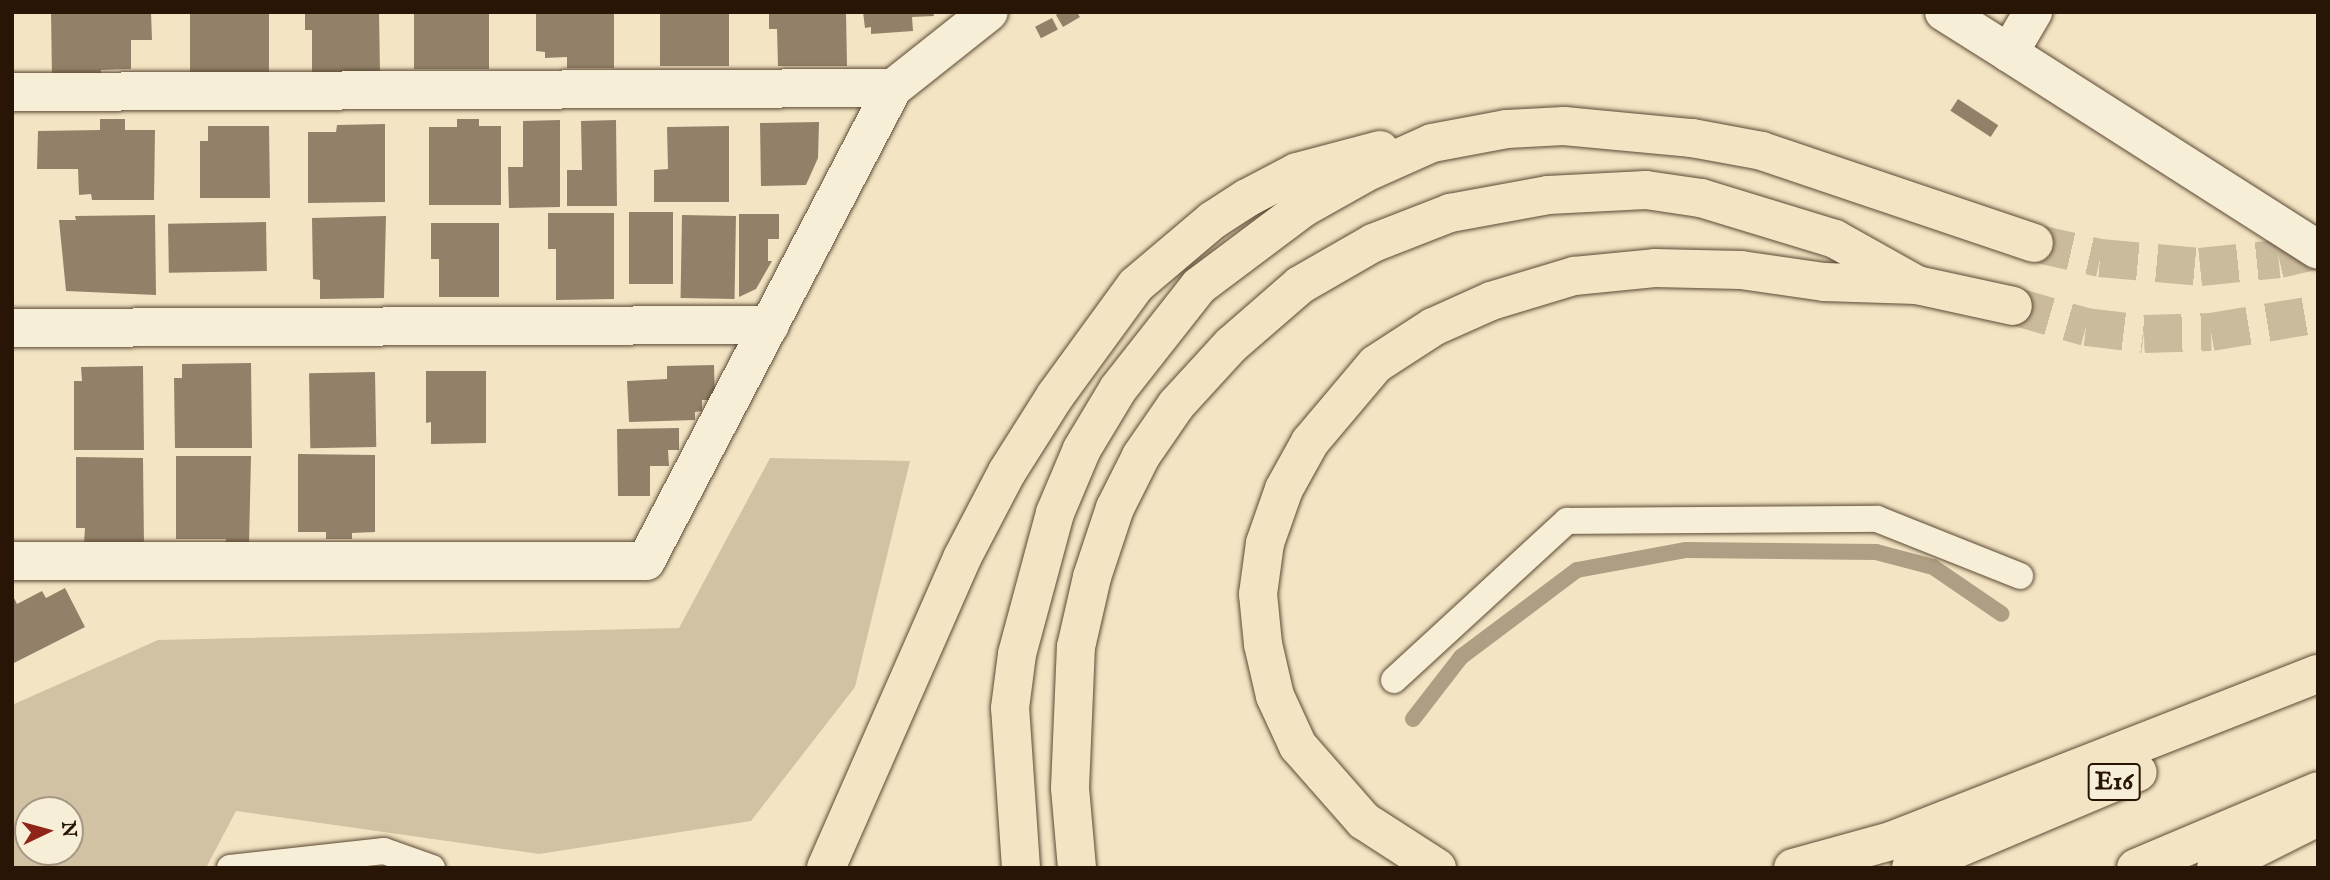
<!DOCTYPE html>
<style>
body{margin:0}
#map{position:relative;width:2330px;height:880px;overflow:hidden;background:#f3e5c3;font-family:"IM FELL English",serif}
div>[style]{position:absolute}
.green>*{inset:0;background:#d1c2a3}
.stream>*{height:16px;margin:-8px;padding:0 8px;transform-origin:8px;border-radius:8px;background:#ae9e83}
.building>*{inset:0;background:#928168;transform-origin:0 0}
.motorway-tunnel>*{height:38px;margin-top:-19px;transform-origin:0;background:repeating-linear-gradient(90deg,#cbbb9d 0 38px,transparent 0 57px)}
.roads{filter:drop-shadow(0 0 2px #5c4935) drop-shadow(0 0 2px #5c4935)}
.service>*{height:26px;margin:-13px;padding:0 13px;transform-origin:13px;border-radius:13px;background:#f7eed8}
.minor>*{height:38px;margin:-19px;padding:0 19px;transform-origin:19px;border-radius:19px;background:#f7eed8}
.tertiary>*{height:38px;margin:-19px;padding:0 19px;transform-origin:19px;border-radius:19px;background:#f7eed8}
.motorway>*{height:38px;margin:-19px;padding:0 19px;transform-origin:19px;border-radius:19px;background:#f3e5c3}
span{translate:-50% -50%;white-space:nowrap;text-align:center;line-height:1.15;-webkit-text-stroke:7px #f7eed8;paint-order:stroke}
.shield-label span{padding:2px 5px;background:#f7eed8;border:2px solid;border-radius:5px;-webkit-text-stroke-width:0}
.shield-label{font-size:26px;color:#291506;font-weight:700}
.frame{position:absolute;inset:0;border:14px solid #291506;pointer-events:none}
.north{position:absolute;left:14px;top:796px;width:70px;height:70px;box-sizing:border-box;background:#f7eed8;border:2px solid #a59784;border-radius:50%;rotate:85deg;font-size:19px;font-weight:700;line-height:28px;text-align:center;color:#291506}
.north::after{content:'';display:block;margin:auto;width:24px;height:32px;background:#8f2418;clip-path:polygon(50% 0,100% 100%,50% 72%,0 100%)}
</style>
<div id="map">
<div class="green">
<div style="clip-path:polygon(evenodd,770px 458px,910px 461px,855px 687px,751px 821px,539px 854px,236px 811px,206px 868px,12px 868px,12px 705px,158px 640px,679px 628px,770px 458px,28px 810px,70px 810px,70px 852px,28px 852px,28px 810px)"></div>
</div>
<div class="stream">
<div style="left:1413px;top:719px;width:78px;rotate:-52.3deg"></div>
<div style="left:1461px;top:657px;width:145px;rotate:-36.9deg"></div>
<div style="left:1577px;top:570px;width:111px;rotate:-10.4deg"></div>
<div style="left:1686px;top:550px;width:190px;rotate:0.6deg"></div>
<div style="left:1876px;top:552px;width:59px;rotate:14.7deg"></div>
<div style="left:1933px;top:567px;width:83px;rotate:34.3deg"></div>
</div>
<div class="building">
<div style="clip-path:polygon(51px 12px,151px 12px,152px 40px,131px 40px,131px 69px,101px 70px,101px 77px,52px 78px)"></div>
<div style="left:190px;top:12px;width:79px;height:61px"></div>
<div style="clip-path:polygon(305px 12px,379px 12px,380px 73px,312px 73px,312px 30px,305px 30px)"></div>
<div style="left:414px;top:12px;width:75px;height:57px"></div>
<div style="clip-path:polygon(536px 12px,614px 12px,614px 68px,567px 68px,567px 57px,545px 58px,545px 52px,536px 51px)"></div>
<div style="left:660px;top:12px;width:69px;height:54px"></div>
<div style="clip-path:polygon(769px 12px,846px 12px,847px 66px,778px 66px,777px 29px,769px 29px)"></div>
<div style="clip-path:polygon(863px 12px,933px 12px,934px 16px,912px 17px,913px 31px,871px 34px,871px 27px,865px 28px)"></div>
<div style="clip-path:polygon(1060px 12px,1077px 12px,1080px 17px,1063px 27px,1056px 15px)"></div>
<div style="left:1052px;top:18px;width:13px;height:19px;rotate:63deg"></div>
<div style="left:1958px;top:99px;width:48px;height:14px;rotate:33deg"></div>
<div style="clip-path:polygon(100px 119px,125px 119px,125px 130px,155px 130px,154px 200px,92px 200px,91px 194px,79px 195px,78px 169px,37px 169px,38px 131px,100px 130px)"></div>
<div style="clip-path:polygon(457px 119px,479px 119px,479px 126px,501px 126px,501px 205px,429px 205px,429px 127px,457px 127px)"></div>
<div style="clip-path:polygon(560px 120px,560px 207px,509px 208px,508px 167px,523px 167px,523px 121px)"></div>
<div style="clip-path:polygon(616px 120px,617px 206px,567px 206px,567px 170px,582px 170px,581px 121px)"></div>
<div style="clip-path:polygon(819px 122px,818px 158px,806px 185px,761px 186px,760px 123px)"></div>
<div style="clip-path:polygon(385px 124px,385px 202px,308px 203px,308px 132px,336px 132px,337px 125px)"></div>
<div style="clip-path:polygon(208px 126px,269px 126px,270px 198px,200px 198px,200px 141px,208px 141px)"></div>
<div style="clip-path:polygon(729px 126px,729px 202px,654px 202px,654px 170px,668px 169px,667px 127px)"></div>
<div style="left:673px;top:212px;width:72px;height:44px;rotate:90deg"></div>
<div style="clip-path:polygon(548px 213px,614px 213px,614px 299px,556px 300px,556px 249px,548px 249px)"></div>
<div style="clip-path:polygon(739px 214px,779px 214px,779px 239px,768px 239px,768px 261px,772px 261px,756px 289px,739px 297px)"></div>
<div style="clip-path:polygon(155px 215px,156px 295px,66px 291px,59px 220px,76px 220px,75px 216px)"></div>
<div style="left:682px;top:215px;width:54px;height:83px;rotate:1deg"></div>
<div style="clip-path:polygon(386px 216px,384px 298px,320px 299px,320px 280px,313px 279px,312px 218px)"></div>
<div style="left:266px;top:222px;width:49px;height:98px;rotate:89deg"></div>
<div style="clip-path:polygon(431px 223px,499px 223px,499px 297px,439px 297px,439px 259px,431px 259px)"></div>
<div style="clip-path:polygon(251px 363px,252px 448px,175px 448px,174px 378px,182px 378px,182px 364px)"></div>
<div style="clip-path:polygon(714px 365px,715px 400px,702px 400px,702px 411px,695px 412px,695px 420px,629px 422px,627px 381px,667px 379px,667px 366px)"></div>
<div style="clip-path:polygon(143px 366px,144px 450px,74px 450px,74px 381px,82px 381px,81px 367px)"></div>
<div style="clip-path:polygon(426px 371px,486px 371px,486px 443px,431px 444px,431px 422px,426px 423px)"></div>
<div style="left:375px;top:372px;width:75px;height:66px;rotate:89deg"></div>
<div style="clip-path:polygon(679px 428px,679px 450px,668px 450px,669px 466px,650px 466px,650px 496px,618px 496px,617px 429px)"></div>
<div style="clip-path:polygon(298px 454px,375px 455px,375px 532px,352px 533px,352px 539px,326px 539px,326px 532px,298px 532px)"></div>
<div style="clip-path:polygon(176px 456px,251px 456px,249px 545px,225px 545px,226px 539px,176px 539px)"></div>
<div style="clip-path:polygon(76px 457px,143px 458px,144px 544px,84px 543px,85px 528px,76px 528px)"></div>
<div style="clip-path:polygon(65px 588px,85px 627px,12px 664px,12px 594px,17px 604px,42px 591px,46px 598px)"></div>
</div>
<div class="motorway-tunnel">
<div style="left:2034px;top:243px;width:68px;rotate:12.8deg"></div>
<div style="left:2100px;top:258px;width:100px;rotate:5.1deg"></div>
<div style="left:2200px;top:267px;width:79px;rotate:-5.8deg"></div>
<div style="left:2279px;top:259px;width:40px;rotate:-13deg"></div>
<div style="left:2013px;top:306px;width:76px;rotate:16deg"></div>
<div style="left:2086px;top:327px;width:58px;rotate:6.9deg"></div>
<div style="left:2144px;top:334px;width:67px;rotate:-1.7deg"></div>
<div style="left:2211px;top:332px;width:109px;rotate:-9.5deg"></div>
</div>
<div class="roads">
<div class="service">
<div style="left:1394px;top:680px;width:235px;rotate:-42.6deg"></div>
<div style="left:1567px;top:521px;width:310px;rotate:-0.4deg"></div>
<div style="left:1877px;top:519px;width:154px;rotate:21.7deg"></div>
<div style="left:230px;top:868px;width:155px;rotate:-6.3deg"></div>
<div style="left:384px;top:851px;width:51px;rotate:19.5deg"></div>
</div>
<div class="minor">
<div style="left:1944px;top:12px;width:77px;rotate:32.2deg"></div>
<div style="left:2009px;top:53px;width:48px;rotate:-59.7deg"></div>
<div style="left:12px;top:92px;width:881px;rotate:-0.26deg"></div>
<div style="left:12px;top:328px;width:758px;rotate:-0.23deg"></div>
<div style="left:12px;top:561px;width:634px"></div>
<div style="left:646px;top:561px;width:534px;rotate:-62.43deg"></div>
<div style="left:893px;top:88px;width:122px;rotate:-38.4deg"></div>
</div>
<div class="tertiary">
<div style="left:2009px;top:53px;width:366px;rotate:32.5deg"></div>
</div>
<div class="motorway">
<div style="left:826px;top:868px;width:339px;rotate:-66.3deg"></div>
<div style="left:962px;top:558px;width:97px;rotate:-62.4deg"></div>
<div style="left:1007px;top:472px;width:90px;rotate:-57.7deg"></div>
<div style="left:1055px;top:396px;width:137px;rotate:-53.9deg"></div>
<div style="left:1136px;top:285px;width:101px;rotate:-40.2deg"></div>
<div style="left:1213px;top:220px;width:40px;rotate:-32.9deg"></div>
<div style="left:1247px;top:198px;width:56px;rotate:-27.5deg"></div>
<div style="left:1297px;top:172px;width:86px;rotate:-14.8deg"></div>
<div style="left:1021px;top:868px;width:160px;rotate:-93.9deg"></div>
<div style="left:1010px;top:708px;width:54px;rotate:-82.6deg"></div>
<div style="left:1017px;top:654px;width:146px;rotate:-74.9deg"></div>
<div style="left:1055px;top:513px;width:69px;rotate:-67.1deg"></div>
<div style="left:1082px;top:449px;width:70px;rotate:-59deg"></div>
<div style="left:1118px;top:389px;width:131px;rotate:-51.8deg"></div>
<div style="left:1199px;top:286px;width:130px;rotate:-36.9deg"></div>
<div style="left:1303px;top:208px;width:71px;rotate:-29.4deg"></div>
<div style="left:1365px;top:173px;width:73px;rotate:-24.1deg"></div>
<div style="left:1432px;top:143px;width:76px;rotate:-10.6deg"></div>
<div style="left:1507px;top:129px;width:57px;rotate:-3deg"></div>
<div style="left:1564px;top:126px;width:129px;rotate:5.4deg"></div>
<div style="left:1692px;top:138px;width:71px;rotate:10.5deg"></div>
<div style="left:1762px;top:151px;width:287px;rotate:18.7deg"></div>
<div style="left:1077px;top:868px;width:80px;rotate:-95deg"></div>
<div style="left:1070px;top:788px;width:141px;rotate:-87.6deg"></div>
<div style="left:1076px;top:647px;width:72px;rotate:-77.1deg"></div>
<div style="left:1092px;top:577px;width:73px;rotate:-71.6deg"></div>
<div style="left:1115px;top:508px;width:58px;rotate:-63.4deg"></div>
<div style="left:1141px;top:456px;width:62px;rotate:-55.5deg"></div>
<div style="left:1176px;top:405px;width:81px;rotate:-47.5deg"></div>
<div style="left:1231px;top:345px;width:91px;rotate:-41deg"></div>
<div style="left:1300px;top:285px;width:84px;rotate:-29.9deg"></div>
<div style="left:1373px;top:243px;width:83px;rotate:-21.3deg"></div>
<div style="left:1450px;top:213px;width:100px;rotate:-10.4deg"></div>
<div style="left:1548px;top:195px;width:98px;rotate:-2.9deg"></div>
<div style="left:1646px;top:190px;width:56px;rotate:8.3deg"></div>
<div style="left:1701px;top:198px;width:140px;rotate:17deg"></div>
<div style="left:1835px;top:239px;width:94px;rotate:29.3deg"></div>
<div style="left:1437px;top:868px;width:87px;rotate:-147.2deg"></div>
<div style="left:1364px;top:821px;width:100px;rotate:-131.3deg"></div>
<div style="left:1298px;top:746px;width:55px;rotate:-114.7deg"></div>
<div style="left:1275px;top:696px;width:53px;rotate:-103deg"></div>
<div style="left:1263px;top:644px;width:50px;rotate:-95.7deg"></div>
<div style="left:1258px;top:594px;width:51px;rotate:-82.2deg"></div>
<div style="left:1265px;top:543px;width:57px;rotate:-70.6deg"></div>
<div style="left:1284px;top:489px;width:54px;rotate:-61deg"></div>
<div style="left:1310px;top:442px;width:102px;rotate:-49.8deg"></div>
<div style="left:1376px;top:364px;width:68px;rotate:-33deg"></div>
<div style="left:1433px;top:327px;width:64px;rotate:-24.1deg"></div>
<div style="left:1491px;top:301px;width:87px;rotate:-16.8deg"></div>
<div style="left:1574px;top:276px;width:81px;rotate:-5.6deg"></div>
<div style="left:1655px;top:268px;width:86px;rotate:1.3deg"></div>
<div style="left:1741px;top:270px;width:84px;rotate:8.2deg"></div>
<div style="left:1824px;top:282px;width:93px;rotate:1.8deg"></div>
<div style="left:1917px;top:285px;width:98px;rotate:12.3deg"></div>
<div style="left:1793px;top:868px;width:102px;rotate:-15.4deg"></div>
<div style="left:1891px;top:841px;width:458px;rotate:-21.4deg"></div>
<div style="left:1911px;top:868px;width:246px;rotate:-22.9deg"></div>
<div style="left:2136px;top:868px;width:198px;rotate:-22.9deg"></div>
<div style="left:2216px;top:868px;width:112px;rotate:-26.6deg"></div>
</div>
</div>
<div class="shield-label">
<span style="left:2114px;top:782px">E16</span>
</div>
<div class="frame"></div>
<div class="north">N</div>
</div>
